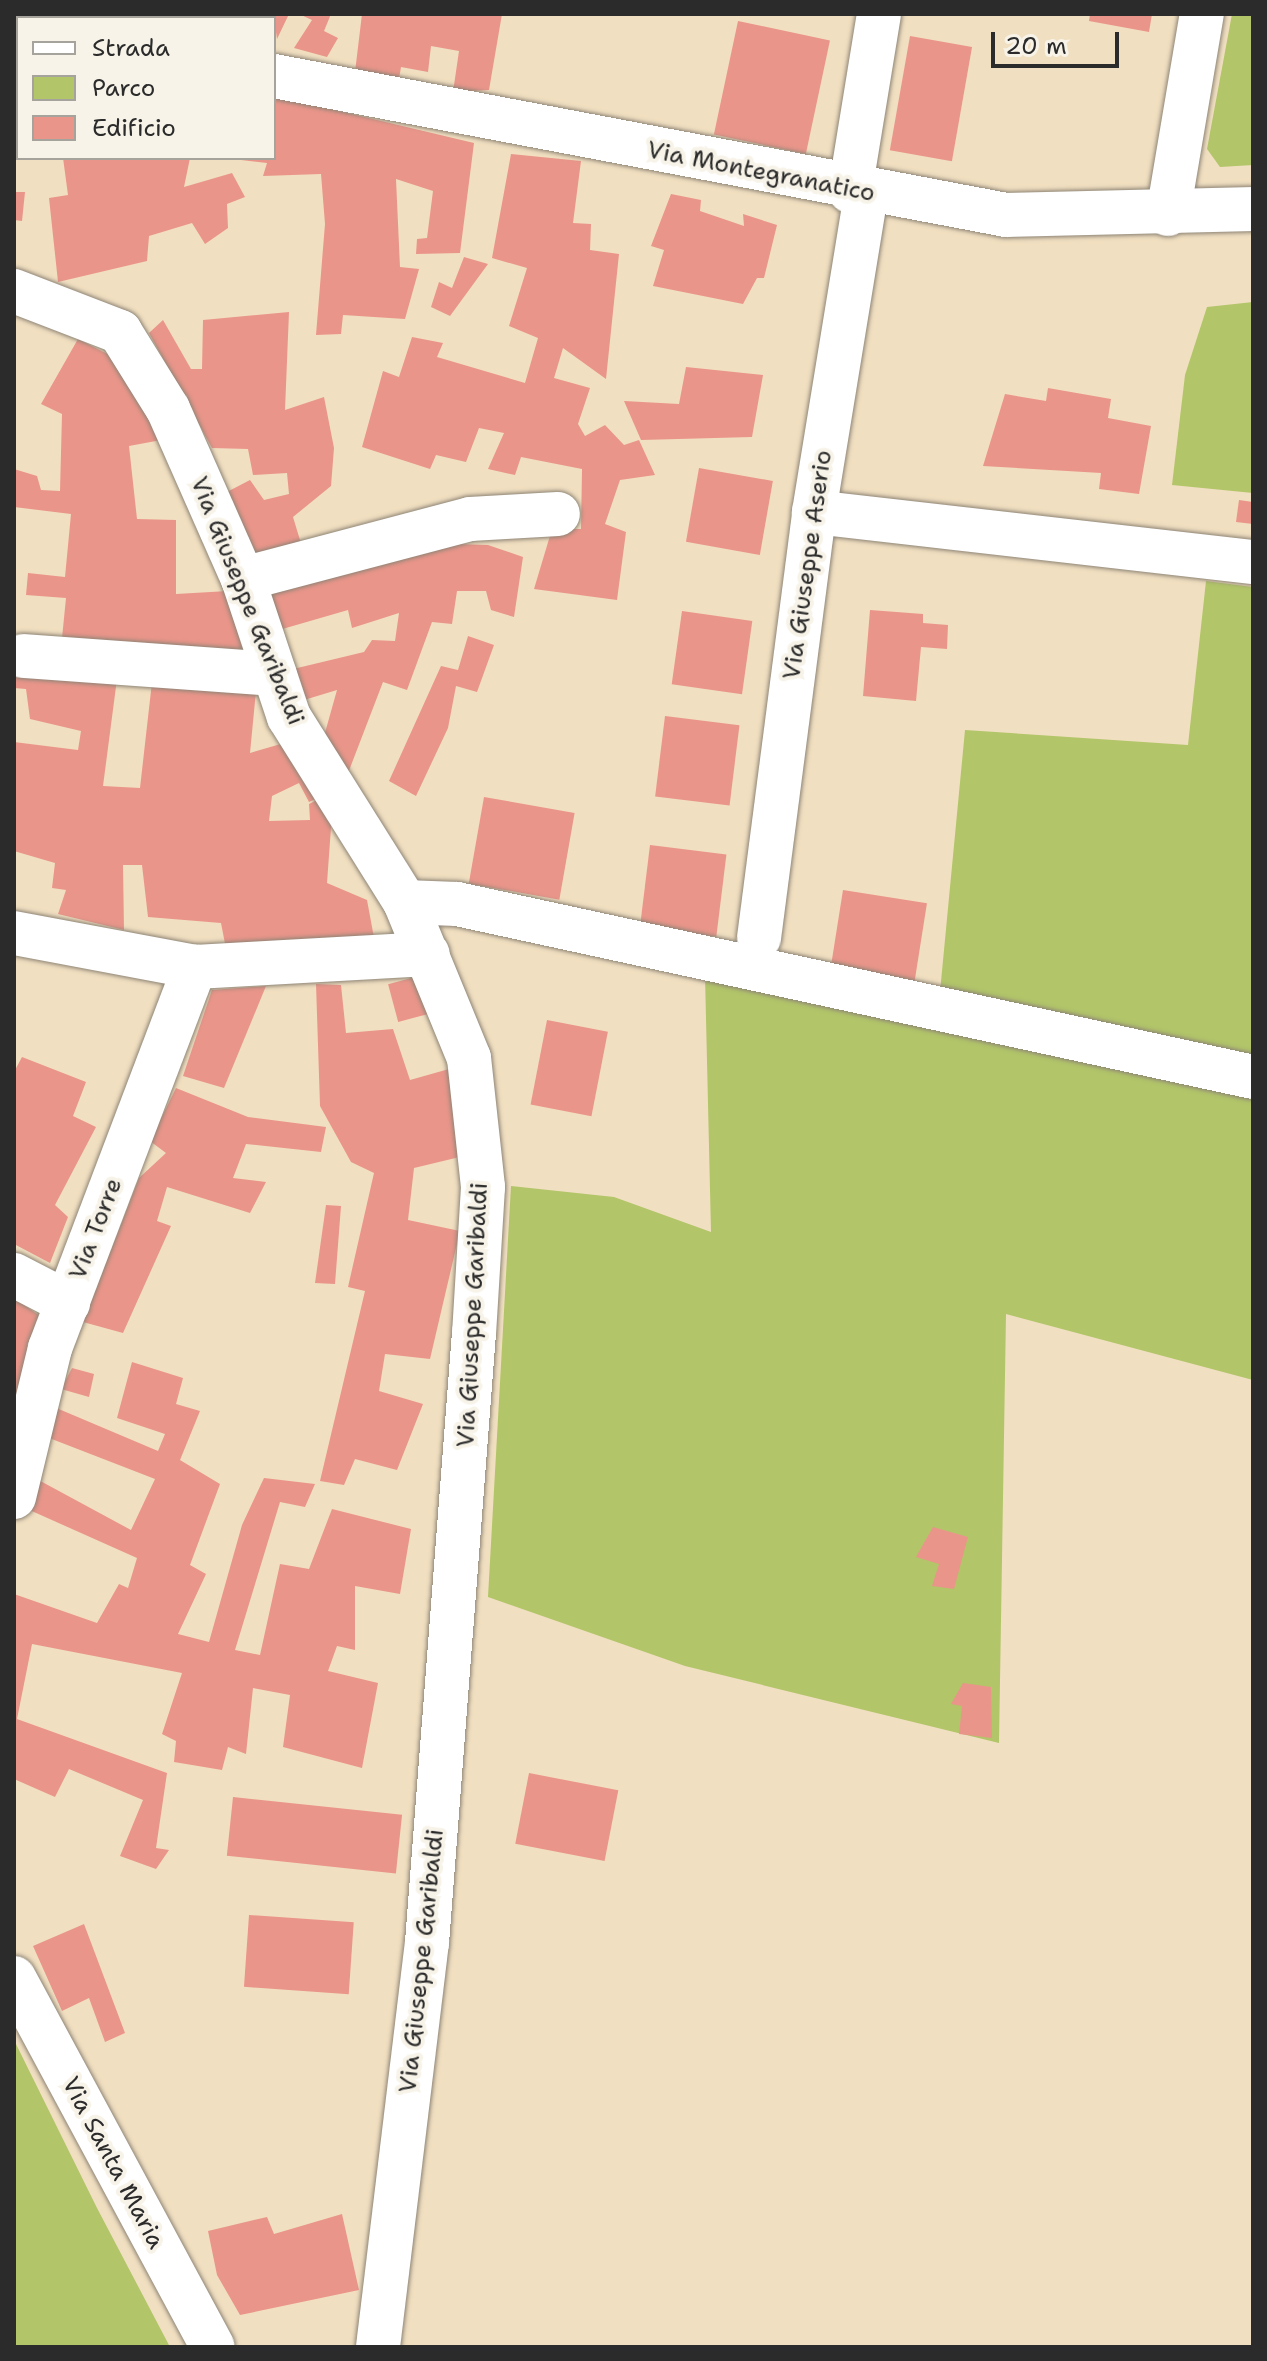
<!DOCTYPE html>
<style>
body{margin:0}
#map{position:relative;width:1267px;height:2361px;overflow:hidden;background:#f1dfc1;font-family:"Shantell Sans",sans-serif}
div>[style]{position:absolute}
.green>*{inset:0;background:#b2c569}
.building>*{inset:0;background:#ea958a;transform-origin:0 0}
.roads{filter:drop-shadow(0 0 2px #8e8576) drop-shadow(0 0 2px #8e8576)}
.minor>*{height:44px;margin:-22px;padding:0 22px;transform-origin:22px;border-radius:22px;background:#fff}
span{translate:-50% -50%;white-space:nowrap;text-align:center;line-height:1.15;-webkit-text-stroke:8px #f7f3e8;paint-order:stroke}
.street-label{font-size:24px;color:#2b2b2b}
.frame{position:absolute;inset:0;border:16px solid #2b2b2b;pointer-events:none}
.legend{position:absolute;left:16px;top:16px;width:260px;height:144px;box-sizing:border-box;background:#f7f3e8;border:2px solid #a5a39c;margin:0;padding:10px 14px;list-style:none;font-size:24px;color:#2b2b2b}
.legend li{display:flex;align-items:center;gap:16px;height:40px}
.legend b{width:40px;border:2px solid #a5a39c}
.scale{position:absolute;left:991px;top:32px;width:128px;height:36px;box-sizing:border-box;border:4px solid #2b2b2b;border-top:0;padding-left:10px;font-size:24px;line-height:28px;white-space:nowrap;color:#2b2b2b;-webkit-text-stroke:6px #f7f3e8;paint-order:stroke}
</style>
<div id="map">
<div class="green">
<div style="clip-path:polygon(1232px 14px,1253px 14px,1253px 165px,1220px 167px,1207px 149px)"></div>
<div style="clip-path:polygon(1253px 302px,1253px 493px,1172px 485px,1185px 375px,1207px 307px)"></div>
<div style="clip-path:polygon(1206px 581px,1253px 587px,1253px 1062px,940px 992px,965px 730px,1188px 745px)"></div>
<div style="clip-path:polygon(705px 976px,1253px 1094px,1253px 1380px,1006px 1314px,999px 1743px,685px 1666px,488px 1597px,511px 1186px,614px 1197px,711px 1232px)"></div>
<div style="clip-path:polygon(14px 2040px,97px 2208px,170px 2347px,14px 2347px)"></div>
</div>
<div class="building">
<div style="clip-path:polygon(20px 14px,81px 14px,90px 18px,19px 18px)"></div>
<div style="clip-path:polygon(236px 14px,289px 14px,277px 39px,274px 18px)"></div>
<div style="clip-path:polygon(299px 14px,331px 14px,324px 31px,338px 38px,327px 57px,294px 48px,312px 20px)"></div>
<div style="clip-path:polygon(362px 14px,502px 14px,489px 90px,453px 92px,459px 51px,431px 46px,428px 72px,401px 67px,399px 79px,355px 72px)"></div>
<div style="clip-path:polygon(1090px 14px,1152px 14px,1149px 32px,1089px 21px)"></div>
<div style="left:738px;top:21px;width:94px;height:116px;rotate:12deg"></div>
<div style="left:910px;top:36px;width:63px;height:116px;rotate:10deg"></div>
<div style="left:14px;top:56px;width:4px;height:50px;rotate:14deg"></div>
<div style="clip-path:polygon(276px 96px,474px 143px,460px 253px,416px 254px,417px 239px,427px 238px,433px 191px,396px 179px,400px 267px,419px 269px,405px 319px,343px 315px,341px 334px,316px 335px,325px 224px,321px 174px,263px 176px,267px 163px,241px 160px,274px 158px)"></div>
<div style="clip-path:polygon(511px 154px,581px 161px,573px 223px,591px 224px,590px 250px,619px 254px,606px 379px,563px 348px,554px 378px,590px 388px,578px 424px,585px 436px,605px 425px,624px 445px,639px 440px,655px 475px,620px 480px,605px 524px,626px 532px,617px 600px,534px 589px,552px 529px,581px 529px,582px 469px,521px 457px,515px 475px,488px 469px,504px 433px,479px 428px,466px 462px,436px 455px,430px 469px,362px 447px,383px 371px,399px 377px,412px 337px,443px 343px,437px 357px,525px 383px,538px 338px,509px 326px,527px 268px,492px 258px)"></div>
<div style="clip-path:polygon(63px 158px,190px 158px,184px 187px,232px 173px,245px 197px,227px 204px,228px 228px,205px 244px,192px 223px,149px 236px,147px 261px,58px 282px,49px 198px,68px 195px)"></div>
<div style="clip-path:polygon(14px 192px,25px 192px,22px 221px,14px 220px)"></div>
<div style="clip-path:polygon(671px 194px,701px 200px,700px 211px,744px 226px,743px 214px,777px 225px,764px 278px,757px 278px,743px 304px,653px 286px,664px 250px,651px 246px)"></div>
<div style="clip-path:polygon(464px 257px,488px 264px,450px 316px,431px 307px,439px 282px,452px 288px)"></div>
<div style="clip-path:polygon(289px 312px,285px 410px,324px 397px,334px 448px,331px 486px,293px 517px,303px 550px,260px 565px,225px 493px,250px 480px,264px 500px,289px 494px,287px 473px,253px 475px,248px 449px,212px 448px,149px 333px,163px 320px,191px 369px,202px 369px,203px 320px)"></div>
<div style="clip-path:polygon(78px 339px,127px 364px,172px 438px,129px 446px,137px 519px,176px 520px,176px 594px,228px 591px,251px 662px,61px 648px,66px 598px,26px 595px,28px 573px,65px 577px,71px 514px,14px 507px,14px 469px,37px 476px,41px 490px,60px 491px,62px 414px,41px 404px)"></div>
<div style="clip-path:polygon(686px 367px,763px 375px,752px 437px,641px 440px,624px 401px,679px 404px)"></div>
<div style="clip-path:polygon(1048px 388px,1111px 399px,1108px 418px,1151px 426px,1139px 494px,1099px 489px,1101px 473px,983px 466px,1005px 394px,1046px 401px)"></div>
<div style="left:699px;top:468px;width:75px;height:75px;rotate:10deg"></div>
<div style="clip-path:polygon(1239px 500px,1253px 502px,1253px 524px,1236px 522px)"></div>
<div style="clip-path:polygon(425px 543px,488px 545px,523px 557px,514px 617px,491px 610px,486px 591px,457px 591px,452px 624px,432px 622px,407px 690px,383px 682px,345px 781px,321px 747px,337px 690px,304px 700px,289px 670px,364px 652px,372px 640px,395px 641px,399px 613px,352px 628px,348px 610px,279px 630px,261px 586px)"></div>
<div style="clip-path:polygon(870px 610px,923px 614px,923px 623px,948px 625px,947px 649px,921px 647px,916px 701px,863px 696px)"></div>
<div style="left:682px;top:611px;width:71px;height:74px;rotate:8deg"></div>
<div style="clip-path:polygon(468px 636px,494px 645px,477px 692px,456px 686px,448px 728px,416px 796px,389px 781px,441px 666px,458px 670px)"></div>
<div style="clip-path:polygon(14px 664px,117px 679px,103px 786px,140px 788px,152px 682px,256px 691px,250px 753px,291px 741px,322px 796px,309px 802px,299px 783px,272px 796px,269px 821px,310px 820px,309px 804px,323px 797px,332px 814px,327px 883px,367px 900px,375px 943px,227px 954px,221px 923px,148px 917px,142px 865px,123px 865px,124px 930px,58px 914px,66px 890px,52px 888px,55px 863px,14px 851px,14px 742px,78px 750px,81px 731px,30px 719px,26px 689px,14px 688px)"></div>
<div style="left:665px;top:716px;width:75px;height:81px;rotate:7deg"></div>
<div style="left:484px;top:797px;width:92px;height:88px;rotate:10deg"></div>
<div style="left:650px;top:845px;width:77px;height:83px;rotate:7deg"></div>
<div style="left:843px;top:890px;width:85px;height:84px;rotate:9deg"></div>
<div style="left:419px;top:976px;width:39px;height:32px;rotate:75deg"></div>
<div style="clip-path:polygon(316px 984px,341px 985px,346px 1033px,393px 1029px,410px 1080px,449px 1069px,468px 1155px,414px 1168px,408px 1220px,460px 1231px,430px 1359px,385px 1354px,379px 1391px,423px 1404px,397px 1470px,355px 1459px,344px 1485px,320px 1481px,365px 1291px,348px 1287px,374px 1173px,351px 1162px,320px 1106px)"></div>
<div style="clip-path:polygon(266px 986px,224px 1088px,183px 1076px,212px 990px)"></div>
<div style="left:547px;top:1020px;width:62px;height:86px;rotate:11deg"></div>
<div style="clip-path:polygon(22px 1057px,86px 1082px,73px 1116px,96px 1127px,55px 1205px,68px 1217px,50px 1263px,14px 1244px,14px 1072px)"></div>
<div style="clip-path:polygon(176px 1088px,248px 1117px,326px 1127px,321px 1152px,246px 1144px,233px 1178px,266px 1182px,250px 1213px,167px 1187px,157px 1221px,171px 1226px,123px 1333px,83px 1322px,139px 1178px,166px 1153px,150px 1141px)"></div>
<div style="clip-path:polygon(326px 1205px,341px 1206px,335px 1284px,315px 1283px)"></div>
<div style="clip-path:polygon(16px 1299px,48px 1322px,14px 1417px,14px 1303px)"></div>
<div style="clip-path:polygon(132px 1362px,183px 1378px,176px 1404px,200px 1411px,180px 1460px,220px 1484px,190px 1565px,206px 1574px,178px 1634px,209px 1642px,242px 1525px,264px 1478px,315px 1484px,305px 1507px,280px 1502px,235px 1650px,260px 1655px,280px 1564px,309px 1569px,332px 1509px,411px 1529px,400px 1594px,355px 1586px,355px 1650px,337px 1646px,328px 1671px,378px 1683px,362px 1768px,283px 1747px,290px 1695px,253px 1688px,246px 1754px,228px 1747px,222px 1770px,174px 1762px,176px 1741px,162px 1734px,182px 1673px,32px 1644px,17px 1719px,167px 1773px,156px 1848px,169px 1850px,156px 1869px,120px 1856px,143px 1800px,69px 1769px,55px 1797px,14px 1779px,14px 1594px,97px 1623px,119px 1584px,128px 1588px,137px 1558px,25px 1508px,33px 1477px,131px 1530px,155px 1479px,44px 1436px,54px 1407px,158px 1451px,165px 1434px,117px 1418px)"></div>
<div style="clip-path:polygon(72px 1368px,94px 1374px,89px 1397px,61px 1389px)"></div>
<div style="clip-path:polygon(933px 1527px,968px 1537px,954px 1589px,932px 1586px,939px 1564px,916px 1557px)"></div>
<div style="clip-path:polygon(963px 1683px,991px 1687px,992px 1738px,959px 1734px,962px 1706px,951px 1704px)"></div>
<div style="left:529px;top:1773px;width:91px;height:72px;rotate:11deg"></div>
<div style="left:233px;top:1797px;width:170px;height:59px;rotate:6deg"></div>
<div style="left:249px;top:1915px;width:105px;height:72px;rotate:4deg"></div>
<div style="clip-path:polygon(84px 1924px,125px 2033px,105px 2042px,89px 1998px,62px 2011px,33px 1946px)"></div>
<div style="clip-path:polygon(342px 2214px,359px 2290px,240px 2315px,217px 2275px,208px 2231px,267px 2217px,274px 2234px)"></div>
</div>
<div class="roads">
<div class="minor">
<div style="left:145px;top:14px;width:9px;rotate:27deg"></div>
<div style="left:225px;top:18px;width:4px;rotate:-63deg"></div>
<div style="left:274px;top:76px;width:745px;rotate:10.75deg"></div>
<div style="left:1006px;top:215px;width:247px;rotate:-1.4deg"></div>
<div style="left:850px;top:191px;width:179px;rotate:-80.7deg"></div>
<div style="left:1168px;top:214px;width:203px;rotate:-80.4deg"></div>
<div style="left:14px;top:291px;width:114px;rotate:21.1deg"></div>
<div style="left:120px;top:332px;width:91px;rotate:58.1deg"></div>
<div style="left:168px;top:409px;width:186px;rotate:66.2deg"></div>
<div style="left:243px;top:579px;width:145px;rotate:71.6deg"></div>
<div style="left:289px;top:717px;width:218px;rotate:57.9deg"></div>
<div style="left:405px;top:902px;width:169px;rotate:67.7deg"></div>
<div style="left:469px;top:1058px;width:130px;rotate:83.8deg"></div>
<div style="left:483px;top:1187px;width:146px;rotate:93.5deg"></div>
<div style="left:474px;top:1333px;width:611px;rotate:94.41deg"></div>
<div style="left:427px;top:1942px;width:408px;rotate:96.9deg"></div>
<div style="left:814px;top:512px;width:442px;rotate:6.5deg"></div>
<div style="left:243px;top:579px;width:235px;rotate:-14.8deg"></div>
<div style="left:470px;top:519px;width:88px;rotate:-3.3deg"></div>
<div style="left:23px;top:656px;width:252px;rotate:4.1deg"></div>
<div style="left:405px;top:902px;width:52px;rotate:2.2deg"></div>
<div style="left:457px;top:904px;width:815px;rotate:12.26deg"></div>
<div style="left:14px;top:933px;width:184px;rotate:10.6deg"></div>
<div style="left:195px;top:967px;width:233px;rotate:-3.2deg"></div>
<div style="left:759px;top:938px;width:430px;rotate:-82.6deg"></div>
<div style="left:814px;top:512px;width:323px;rotate:-80.7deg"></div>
<div style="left:14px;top:1275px;width:61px;rotate:27.4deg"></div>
<div style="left:14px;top:1497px;width:153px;rotate:-76.4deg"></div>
<div style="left:50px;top:1348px;width:408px;rotate:-69.2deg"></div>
<div style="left:14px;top:1978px;width:419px;rotate:61.7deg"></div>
</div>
</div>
<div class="street-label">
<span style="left:761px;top:172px;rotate:11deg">Via Montegranatico</span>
<span style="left:808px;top:565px;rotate:-82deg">Via Giuseppe Aserio</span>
<span style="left:247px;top:601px;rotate:68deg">Via Giuseppe Garibaldi</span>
<span style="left:96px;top:1229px;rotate:-69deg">Via Torre</span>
<span style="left:473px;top:1315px;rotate:-87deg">Via Giuseppe Garibaldi</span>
<span style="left:422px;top:1961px;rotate:-84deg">Via Giuseppe Garibaldi</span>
<span style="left:113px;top:2163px;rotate:62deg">Via Santa Maria</span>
</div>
<div class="frame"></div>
<ul class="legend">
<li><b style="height:10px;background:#fff"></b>Strada</li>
<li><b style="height:22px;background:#b2c569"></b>Parco</li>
<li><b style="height:22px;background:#ea958a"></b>Edificio</li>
</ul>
<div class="scale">20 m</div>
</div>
